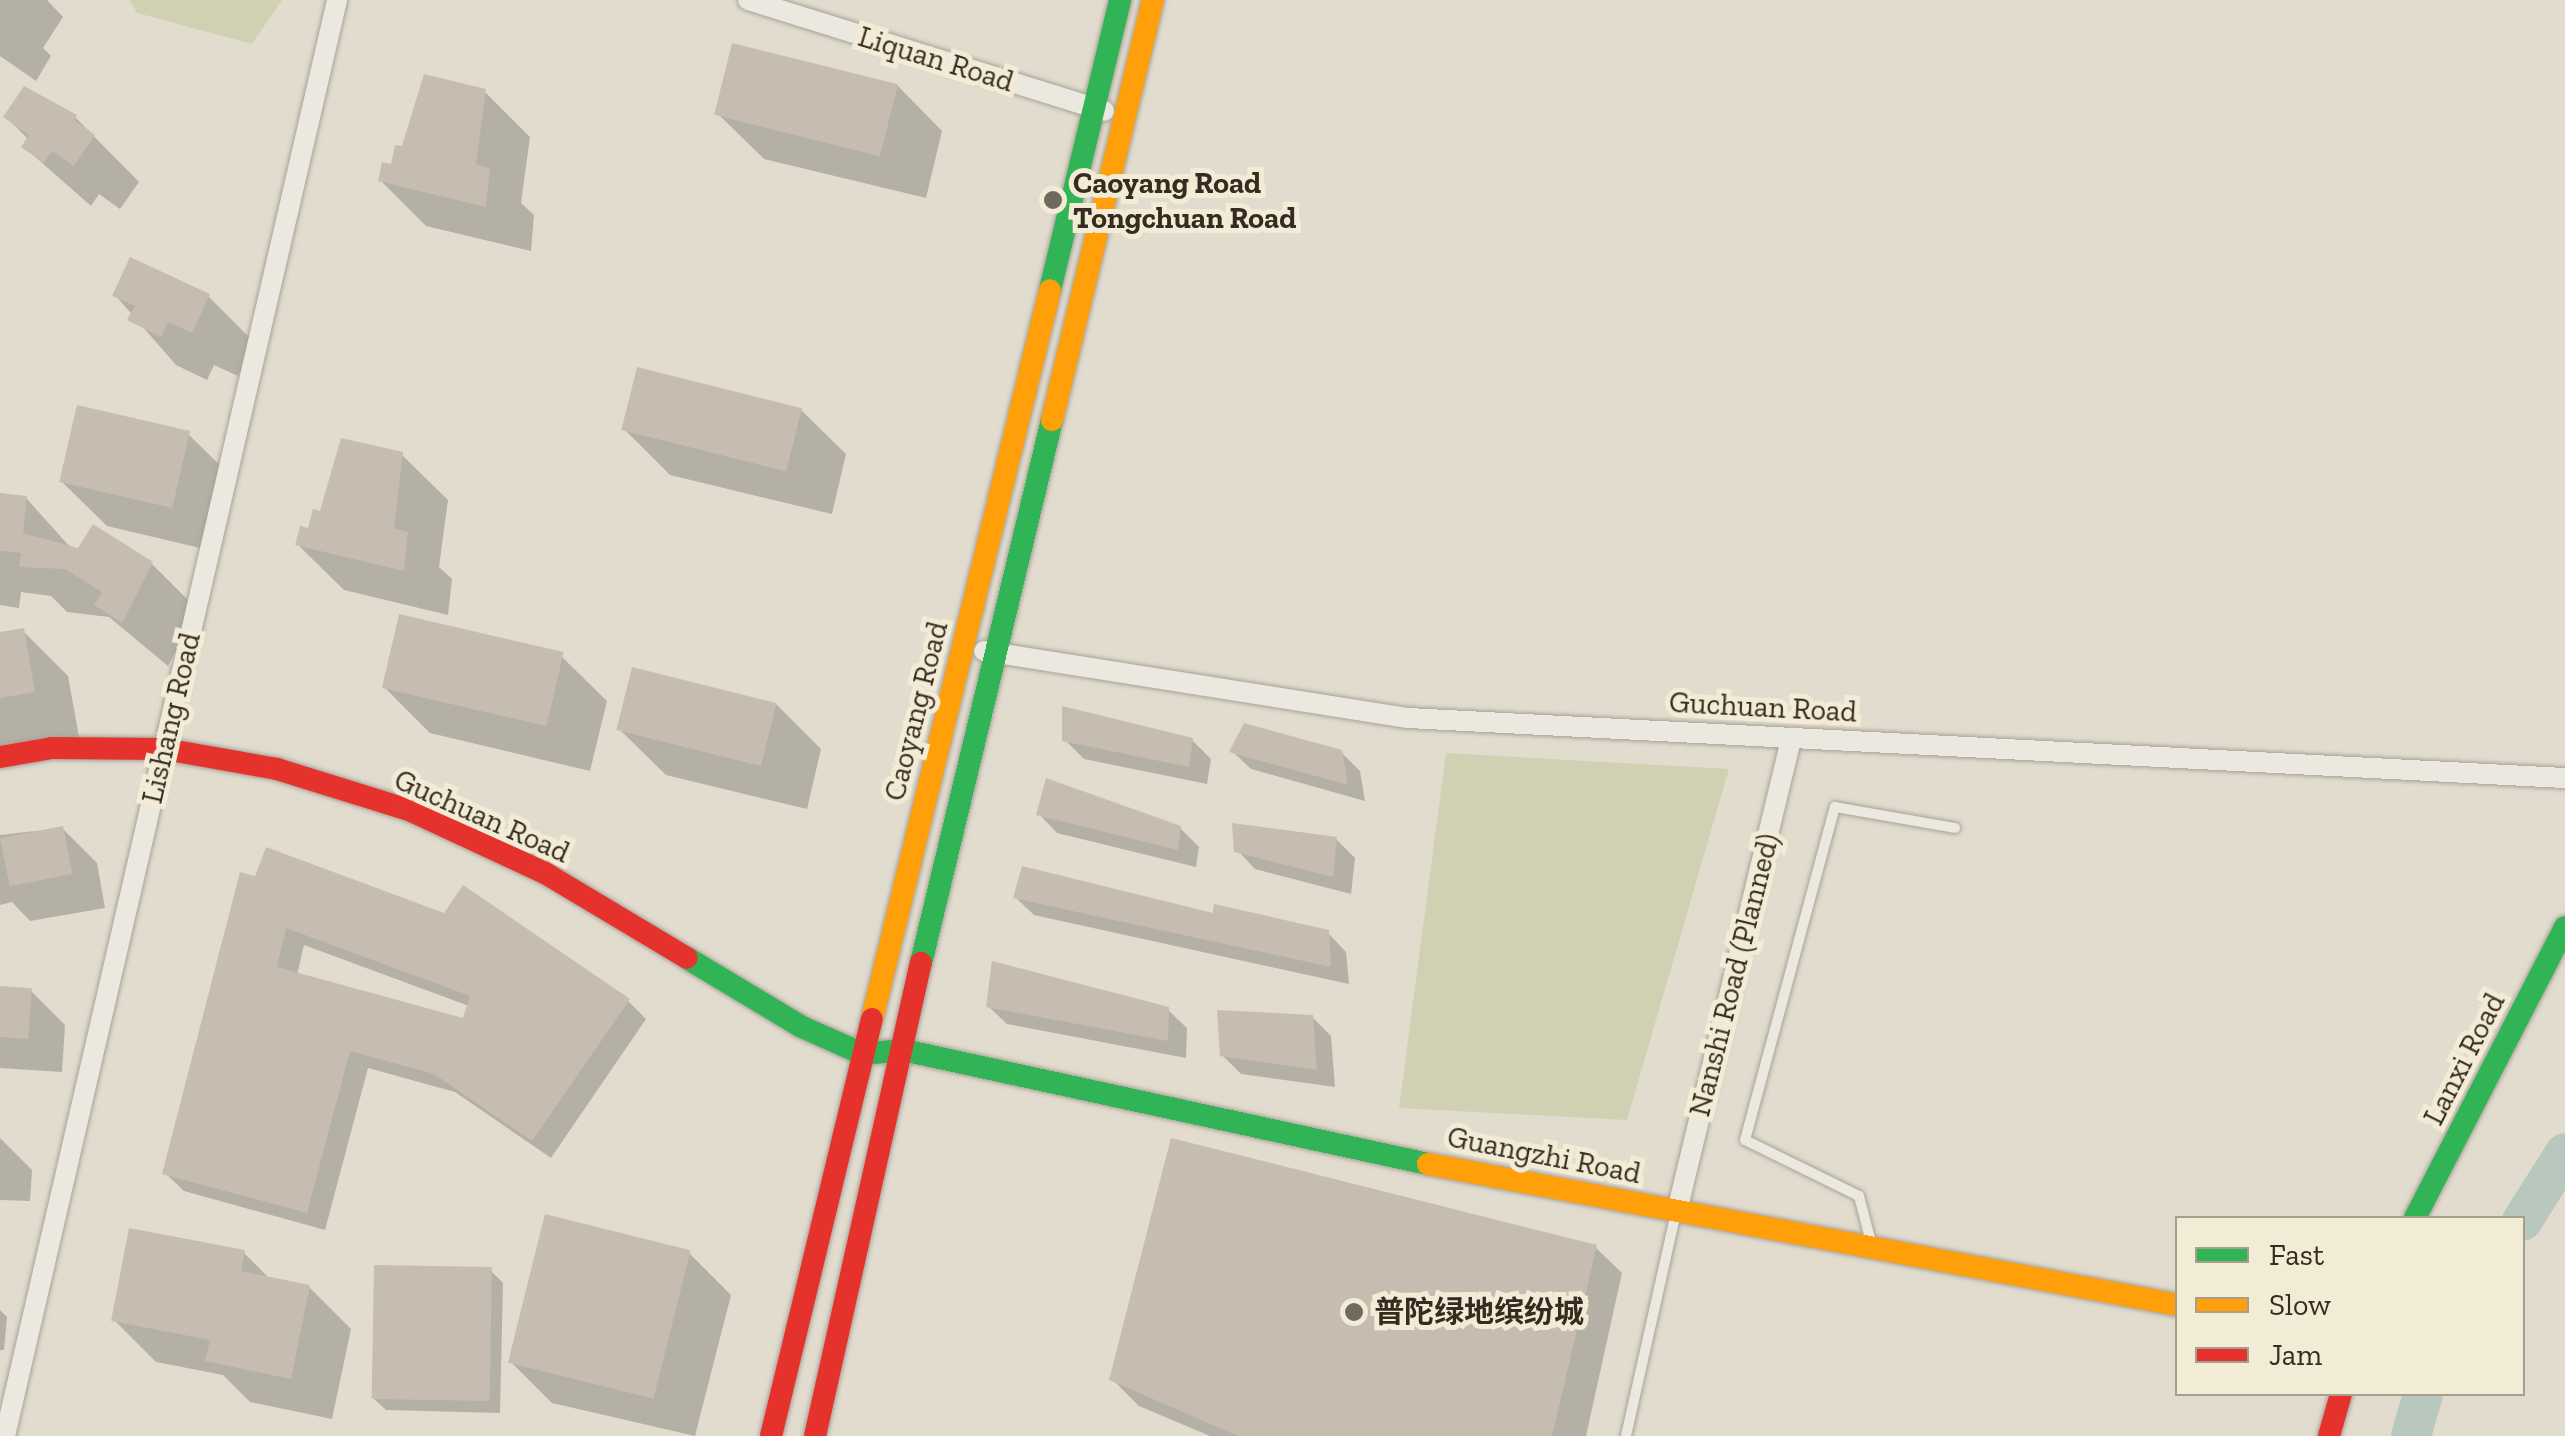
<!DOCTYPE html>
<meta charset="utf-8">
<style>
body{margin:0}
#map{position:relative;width:2565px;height:1436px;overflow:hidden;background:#e2dccf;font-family:"Zilla Slab","Noto Sans SC",serif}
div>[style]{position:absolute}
.green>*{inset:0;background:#d0d1b3}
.shadow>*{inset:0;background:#0003}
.river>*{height:40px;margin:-20px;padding:0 20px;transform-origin:20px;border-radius:20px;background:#b9c8bf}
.building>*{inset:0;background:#c6bcb0;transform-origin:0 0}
.roads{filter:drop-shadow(0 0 2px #a8a297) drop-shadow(0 0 2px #a8a297)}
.lane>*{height:10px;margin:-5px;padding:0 5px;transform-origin:5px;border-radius:5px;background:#ebe8e0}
.street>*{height:20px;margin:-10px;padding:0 10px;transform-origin:10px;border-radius:10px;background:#ebe8e0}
.fast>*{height:22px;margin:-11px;padding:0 11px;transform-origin:11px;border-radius:11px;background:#30b455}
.slow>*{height:22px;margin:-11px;padding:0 11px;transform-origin:11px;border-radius:11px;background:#ff9f0a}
.jam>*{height:22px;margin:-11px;padding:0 11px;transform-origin:11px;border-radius:11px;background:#e5322d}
.dots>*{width:28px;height:28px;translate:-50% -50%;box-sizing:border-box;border:5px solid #f2ebd6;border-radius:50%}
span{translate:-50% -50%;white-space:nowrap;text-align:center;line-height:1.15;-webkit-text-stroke:10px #f2ebd6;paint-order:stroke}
.street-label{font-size:30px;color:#362b20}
.poi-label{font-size:30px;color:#362b20;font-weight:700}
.left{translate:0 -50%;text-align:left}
.legend{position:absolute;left:2175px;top:1216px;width:350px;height:180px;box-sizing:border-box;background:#f2ebd6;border:2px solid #a79e8d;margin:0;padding:12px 18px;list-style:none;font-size:30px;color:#362b20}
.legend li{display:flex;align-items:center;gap:20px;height:50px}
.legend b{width:50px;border:2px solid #a79e8d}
</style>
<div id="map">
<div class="green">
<div style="clip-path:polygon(130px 0,282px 0,252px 44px,137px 13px)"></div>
<div style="clip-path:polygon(1446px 753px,1729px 769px,1627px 1120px,1399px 1108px)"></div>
</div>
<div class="shadow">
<div style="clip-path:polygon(0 0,47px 0,63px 17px,43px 48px,51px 56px,36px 81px,0 56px)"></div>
<div style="clip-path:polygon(897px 85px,942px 131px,926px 198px,764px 159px,718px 114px)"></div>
<div style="clip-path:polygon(484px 91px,530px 137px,521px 203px,534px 215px,531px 251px,426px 226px,381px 181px,404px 149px)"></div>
<div style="clip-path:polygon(6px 117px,75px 117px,139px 182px,120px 209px,99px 194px,91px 206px,24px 147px,29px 140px)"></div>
<div style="clip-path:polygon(115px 295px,208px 296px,254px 342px,238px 376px,214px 365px,207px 380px,176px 365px)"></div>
<div style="clip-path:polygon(800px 409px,846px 454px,832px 514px,670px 475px,625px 430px)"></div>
<div style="clip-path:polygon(188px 434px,234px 479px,217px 552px,107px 526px,61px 481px)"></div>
<div style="clip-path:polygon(402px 455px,448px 500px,439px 567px,452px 579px,448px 615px,344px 590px,298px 545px,321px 514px)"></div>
<div style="clip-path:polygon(0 495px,26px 498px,71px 548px,152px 564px,197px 609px,168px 666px,109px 617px,67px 612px,51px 596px,21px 592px,19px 608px,0 605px)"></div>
<div style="clip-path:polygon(23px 631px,68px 676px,79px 737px,0 750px,0 635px)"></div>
<div style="clip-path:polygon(561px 656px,607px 701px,590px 771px,430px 733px,384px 687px)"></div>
<div style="clip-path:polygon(776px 704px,821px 749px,807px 809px,666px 775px,620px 730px)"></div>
<div style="clip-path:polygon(1065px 740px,1192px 740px,1211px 759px,1207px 784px,1084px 759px)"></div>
<div style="clip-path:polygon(1232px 751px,1341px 752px,1360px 771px,1365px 801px,1251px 769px)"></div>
<div style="clip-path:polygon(1039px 814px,1180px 828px,1199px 847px,1196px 867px,1057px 833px)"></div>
<div style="clip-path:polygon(62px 828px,97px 863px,105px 908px,30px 921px,12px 902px,0 905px,0 835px)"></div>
<div style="clip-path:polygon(1336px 839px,1355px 858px,1351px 894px,1255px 869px,1237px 850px)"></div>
<div style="clip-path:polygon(evenodd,242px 875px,628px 1001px,646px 1019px,551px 1158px,455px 1092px,368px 1068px,325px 1230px,184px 1191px,165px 1173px,242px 875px,304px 945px,469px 1006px,465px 1021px,297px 975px,304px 945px)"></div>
<div style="clip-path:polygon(1015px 897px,1328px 933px,1346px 952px,1349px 984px,1034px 915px)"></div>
<div style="clip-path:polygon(0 989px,30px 990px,65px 1025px,62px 1072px,0 1068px)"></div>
<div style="clip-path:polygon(988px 1006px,1168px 1010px,1187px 1028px,1186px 1058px,1007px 1024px)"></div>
<div style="clip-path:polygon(1312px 1017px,1331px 1036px,1335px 1087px,1241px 1074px,1222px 1055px)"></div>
<div style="clip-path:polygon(0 1138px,32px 1170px,30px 1201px,0 1200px)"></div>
<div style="clip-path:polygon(1595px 1247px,1622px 1273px,1586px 1436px,1210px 1436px,1139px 1406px,1112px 1379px)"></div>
<div style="clip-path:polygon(244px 1253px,270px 1279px,309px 1287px,351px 1329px,332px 1419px,250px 1402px,223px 1375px,156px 1362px,114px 1320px)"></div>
<div style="clip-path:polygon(689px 1253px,731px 1295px,695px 1436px,552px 1403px,510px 1361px)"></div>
<div style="clip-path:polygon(490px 1270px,503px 1283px,500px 1413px,386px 1410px,373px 1398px)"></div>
<div style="clip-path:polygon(0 1310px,7px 1317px,4px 1350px,0 1350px)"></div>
</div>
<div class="river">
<div style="left:2522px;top:1221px;width:80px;rotate:-57.7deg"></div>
<div style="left:2411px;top:1436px;width:44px;rotate:-74.1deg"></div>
</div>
<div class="building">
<div style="left:732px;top:43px;width:171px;height:74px;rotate:14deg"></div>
<div style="clip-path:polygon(424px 74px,486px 89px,476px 164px,490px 168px,486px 207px,378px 181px,382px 162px,391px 164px,395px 145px,402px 146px)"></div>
<div style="clip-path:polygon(24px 86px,77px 115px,74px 120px,95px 135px,74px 166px,52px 151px,44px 163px,21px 147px,29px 135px,3px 117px)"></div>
<div style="clip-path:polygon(130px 257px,210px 294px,192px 333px,168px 322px,161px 337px,127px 320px,135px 306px,112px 296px)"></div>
<div style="left:637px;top:367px;width:170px;height:65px;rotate:14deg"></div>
<div style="left:77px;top:405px;width:116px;height:79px;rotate:13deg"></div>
<div style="clip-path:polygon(341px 438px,403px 452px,394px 528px,408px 532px,404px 571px,295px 545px,300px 526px,308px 528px,313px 509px,320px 511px)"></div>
<div style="clip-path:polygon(0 493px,27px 496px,23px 533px,78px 548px,93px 524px,153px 562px,122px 623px,94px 605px,102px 592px,65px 569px,19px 567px,21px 553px,0 551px)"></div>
<div style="left:399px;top:614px;width:169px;height:76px;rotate:13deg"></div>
<div style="clip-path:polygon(24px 628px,35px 692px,0 698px,0 632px)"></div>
<div style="left:632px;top:667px;width:149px;height:65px;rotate:14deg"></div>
<div style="clip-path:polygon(1062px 706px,1193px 738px,1189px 767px,1062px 741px)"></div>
<div style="clip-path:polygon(1244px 723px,1342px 750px,1348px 785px,1229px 752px)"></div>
<div style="clip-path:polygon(1046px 778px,1181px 826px,1178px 850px,1036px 815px)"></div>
<div style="clip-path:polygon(1232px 823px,1337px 837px,1333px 877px,1234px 852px)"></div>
<div style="left:63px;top:826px;width:49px;height:64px;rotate:79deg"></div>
<div style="clip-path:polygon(evenodd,266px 847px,444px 913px,463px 885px,630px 999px,532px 1141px,434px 1074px,350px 1051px,307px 1213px,162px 1174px,240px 872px,255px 876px,266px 847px,286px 928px,470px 996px,463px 1018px,277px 967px,286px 928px)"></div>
<div style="clip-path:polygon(1022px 866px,1213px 913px,1214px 904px,1329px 930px,1331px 967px,1013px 898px)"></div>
<div style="clip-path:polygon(992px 961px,1169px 1007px,1168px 1041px,986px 1007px)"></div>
<div style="left:0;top:986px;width:32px;height:51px;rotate:4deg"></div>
<div style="clip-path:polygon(1217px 1010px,1313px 1015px,1317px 1070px,1220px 1056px)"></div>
<div style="clip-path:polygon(1171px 1138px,1597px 1245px,1552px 1436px,1238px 1436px,1109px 1380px)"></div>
<div style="left:545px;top:1214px;width:150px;height:153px;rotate:14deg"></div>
<div style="clip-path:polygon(129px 1228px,245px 1250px,241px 1271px,310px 1285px,291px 1379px,205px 1361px,210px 1340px,111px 1321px)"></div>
<div style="left:374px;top:1265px;width:118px;height:134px;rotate:1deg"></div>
</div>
<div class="roads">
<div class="lane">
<div style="left:1872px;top:1246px;width:52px;rotate:-104.6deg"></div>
<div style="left:1859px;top:1196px;width:127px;rotate:-153.8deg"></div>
<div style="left:1745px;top:1140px;width:345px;rotate:-74.9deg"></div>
<div style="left:1835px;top:807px;width:122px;rotate:9.9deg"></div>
<div style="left:1626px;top:1436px;width:230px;rotate:-77.4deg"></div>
</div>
<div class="street">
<div style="left:748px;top:0;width:373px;rotate:17.3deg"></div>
<div style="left:984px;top:651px;width:429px;rotate:9deg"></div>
<div style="left:1408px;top:718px;width:1159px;rotate:2.97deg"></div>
<div style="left:1677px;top:1211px;width:487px;rotate:-76.4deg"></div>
<div style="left:5px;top:1436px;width:1474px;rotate:-76.98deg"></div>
</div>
<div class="fast">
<div style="left:1050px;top:290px;width:298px;rotate:-76.4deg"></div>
<div style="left:687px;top:958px;width:134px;rotate:31deg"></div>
<div style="left:802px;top:1027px;width:67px;rotate:23.9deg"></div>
<div style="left:863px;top:1054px;width:40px;rotate:-5.7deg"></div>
<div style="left:903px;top:1050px;width:537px;rotate:12.25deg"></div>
<div style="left:921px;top:963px;width:559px;rotate:-76.44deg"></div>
<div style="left:2415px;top:1218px;width:327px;rotate:-62.7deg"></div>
</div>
<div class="slow">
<div style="left:1052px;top:420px;width:432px;rotate:-76.5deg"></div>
<div style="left:872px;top:1019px;width:750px;rotate:-76.28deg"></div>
<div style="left:1428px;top:1164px;width:763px;rotate:10.65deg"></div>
</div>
<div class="jam">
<div style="left:0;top:757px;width:53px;rotate:-9.8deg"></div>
<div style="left:52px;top:748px;width:112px;rotate:0.5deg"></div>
<div style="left:164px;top:749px;width:115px;rotate:10deg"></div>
<div style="left:277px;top:769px;width:138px;rotate:17.3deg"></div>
<div style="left:409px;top:810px;width:150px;rotate:24.9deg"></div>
<div style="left:545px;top:873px;width:165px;rotate:30.9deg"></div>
<div style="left:771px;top:1436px;width:429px;rotate:-76.4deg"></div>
<div style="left:815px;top:1436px;width:485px;rotate:-77.4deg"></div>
<div style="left:2329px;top:1436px;width:44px;rotate:-74.1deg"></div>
</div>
</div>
<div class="dots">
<div style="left:1053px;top:200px;background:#72695d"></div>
<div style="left:1354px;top:1312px;background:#72695d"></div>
</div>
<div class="street-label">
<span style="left:936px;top:59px;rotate:17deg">Liquan Road</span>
<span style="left:1763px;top:707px;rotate:3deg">Guchuan Road</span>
<span style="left:916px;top:711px;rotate:-76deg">Caoyang Road</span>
<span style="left:171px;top:718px;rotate:-77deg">Lishang Road</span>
<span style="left:482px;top:816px;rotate:24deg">Guchuan Road</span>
<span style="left:1734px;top:975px;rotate:-76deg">Nanshi Road (Planned)</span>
<span style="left:2464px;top:1059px;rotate:-63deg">Lanxi Road</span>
<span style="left:1544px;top:1155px;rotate:11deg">Guangzhi Road</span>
</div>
<div class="poi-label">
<span class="left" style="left:1073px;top:200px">Caoyang Road<br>Tongchuan Road</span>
<span class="left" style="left:1374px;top:1312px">普陀绿地缤纷城</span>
</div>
<ul class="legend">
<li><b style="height:12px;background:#30b455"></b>Fast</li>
<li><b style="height:12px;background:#ff9f0a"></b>Slow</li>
<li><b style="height:12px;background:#e5322d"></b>Jam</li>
</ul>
</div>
